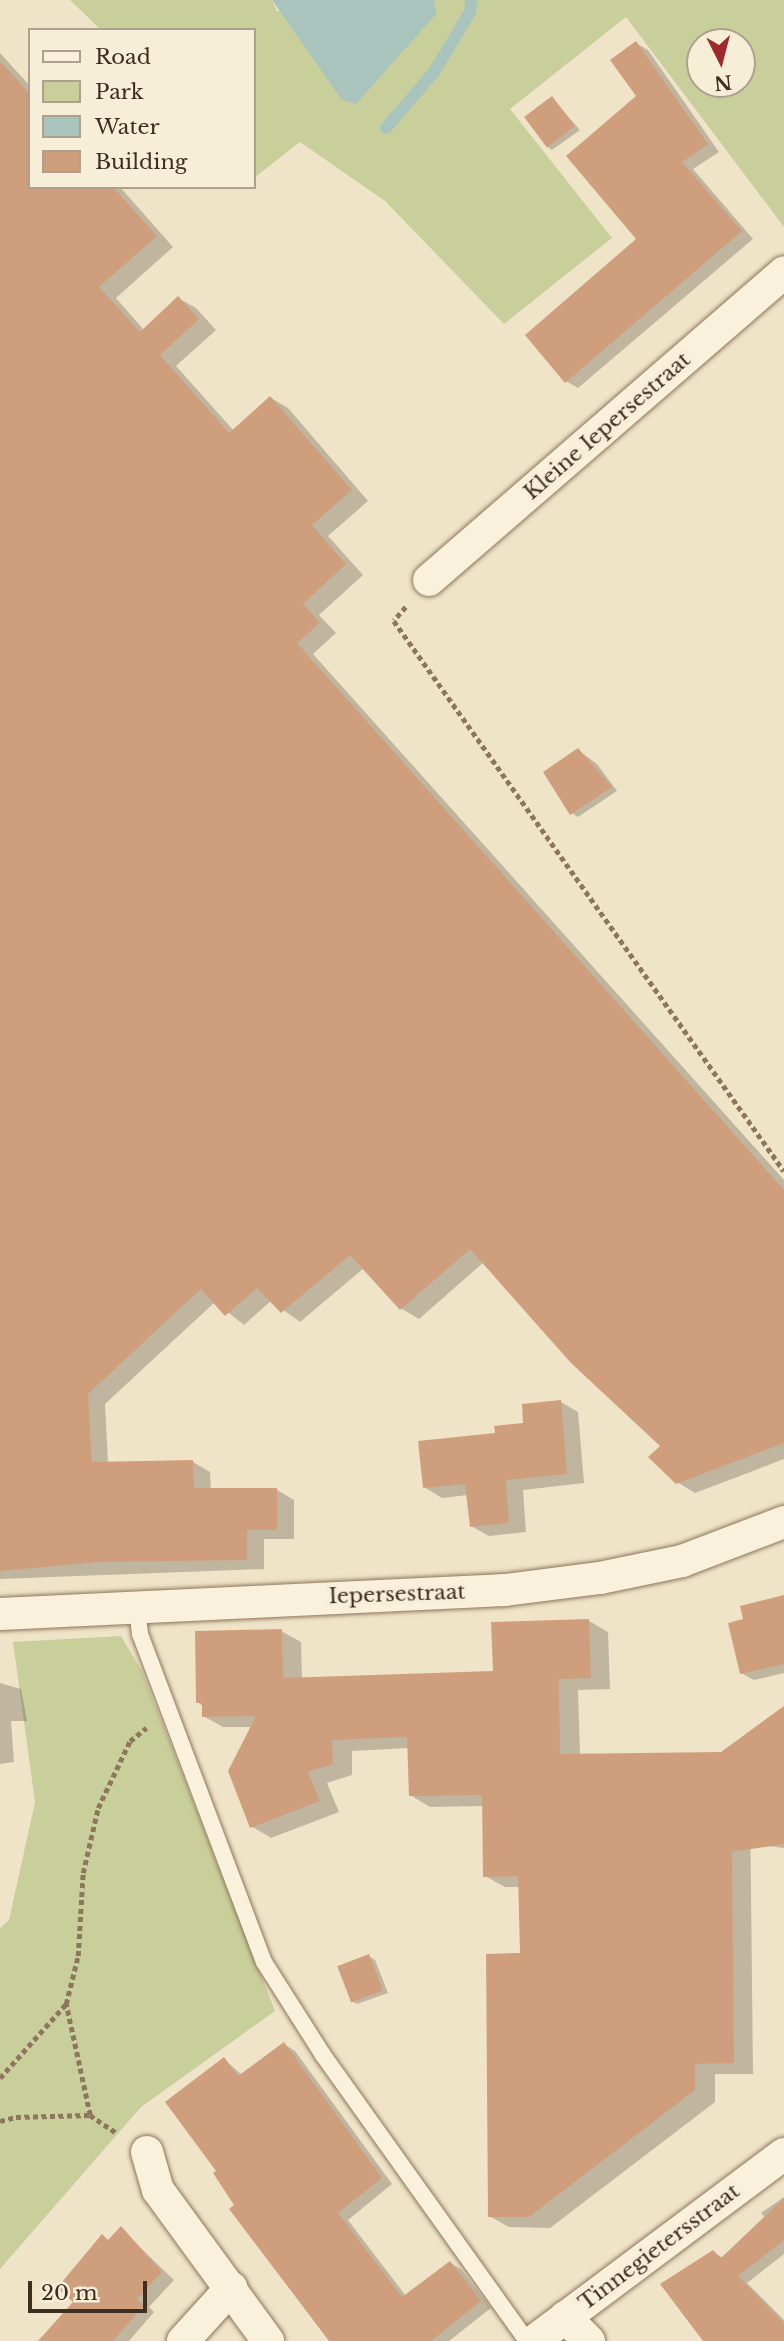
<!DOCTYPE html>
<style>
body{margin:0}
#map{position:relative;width:784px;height:2341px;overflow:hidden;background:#f0e4c8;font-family:"Libre Baskerville",serif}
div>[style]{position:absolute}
.green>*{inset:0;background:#c9cf9b}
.water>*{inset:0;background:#a9c4bc}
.shadow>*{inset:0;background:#0003}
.stream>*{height:12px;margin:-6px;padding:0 6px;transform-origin:6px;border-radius:6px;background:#a9c4bc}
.building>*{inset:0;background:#cf9f7d;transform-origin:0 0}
.path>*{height:4.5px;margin-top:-2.25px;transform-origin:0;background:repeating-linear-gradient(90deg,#8d765c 0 5px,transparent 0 8.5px)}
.roads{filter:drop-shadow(0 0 2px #8d765c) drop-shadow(0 0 2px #8d765c)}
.service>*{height:16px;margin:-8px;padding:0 8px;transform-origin:8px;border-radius:8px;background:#faf1dc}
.minor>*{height:32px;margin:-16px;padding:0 16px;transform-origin:16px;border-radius:16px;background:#faf1dc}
span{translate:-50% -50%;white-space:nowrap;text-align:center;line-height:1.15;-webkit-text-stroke:7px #f7eed8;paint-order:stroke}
.street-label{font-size:21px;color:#3d2e20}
.legend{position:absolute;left:28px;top:28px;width:228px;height:161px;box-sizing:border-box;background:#f7eed8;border:2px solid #ada18e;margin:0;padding:9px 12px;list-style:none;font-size:21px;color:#3d2e20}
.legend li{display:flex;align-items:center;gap:14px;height:35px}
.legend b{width:35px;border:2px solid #ada18e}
.north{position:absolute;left:686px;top:28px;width:70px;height:70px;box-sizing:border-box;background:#f7eed8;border:2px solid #ada18e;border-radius:50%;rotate:174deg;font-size:19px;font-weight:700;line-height:28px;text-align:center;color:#3d2e20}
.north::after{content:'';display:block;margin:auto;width:24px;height:32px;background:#9e2a2b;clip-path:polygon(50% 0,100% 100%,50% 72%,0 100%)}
.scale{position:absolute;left:28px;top:2281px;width:119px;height:32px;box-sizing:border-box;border:4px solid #3d2e20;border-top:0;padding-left:9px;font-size:21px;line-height:24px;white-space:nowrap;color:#3d2e20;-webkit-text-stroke:5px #f7eed8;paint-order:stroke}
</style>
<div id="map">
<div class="green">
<div style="clip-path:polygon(evenodd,70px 0,272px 0,277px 11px,437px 13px,434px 0,784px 0,784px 227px,626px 17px,510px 109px,612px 238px,504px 324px,385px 201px,300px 142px,254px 178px,254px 30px,101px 30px,70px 0,700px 42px,742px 42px,742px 84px,700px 84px,700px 42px)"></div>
<div style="clip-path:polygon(121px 1636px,142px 1671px,275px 2011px,141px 2107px,0 2269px,0 1928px,9px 1920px,35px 1802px,13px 1642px)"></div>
</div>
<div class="water">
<div style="clip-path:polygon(272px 0,434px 0,437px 13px,356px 104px,342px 100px)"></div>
</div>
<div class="shadow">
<div style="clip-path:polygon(636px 43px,648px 50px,719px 152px,693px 169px,753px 239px,578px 388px,566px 381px,639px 240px)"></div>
<div style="clip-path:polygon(0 53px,30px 86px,30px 187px,120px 187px,173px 247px,116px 298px,144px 330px,178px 298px,196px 308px,216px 330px,176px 366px,234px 431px,271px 398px,288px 408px,368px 501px,328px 536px,363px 575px,319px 615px,336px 633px,313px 654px,784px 1180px,784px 1459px,695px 1493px,677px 1482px,662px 1446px,484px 1262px,419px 1319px,402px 1309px,364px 1268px,300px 1322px,271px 1301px,244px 1325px,215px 1302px,105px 1404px,108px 1463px,193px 1462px,210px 1472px,211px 1490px,277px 1490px,294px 1500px,294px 1539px,264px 1539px,264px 1569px,0 1579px)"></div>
<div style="clip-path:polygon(552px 98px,580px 130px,552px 150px,546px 146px)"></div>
<div style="clip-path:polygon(578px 750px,597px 764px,617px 791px,578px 817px,572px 813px)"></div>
<div style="clip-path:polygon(561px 1402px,578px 1412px,584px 1483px,523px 1490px,526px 1532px,489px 1536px,471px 1526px,468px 1495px,442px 1498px,424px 1487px,497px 1435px,525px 1424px)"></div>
<div style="clip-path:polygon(784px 1598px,784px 1673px,754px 1680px,741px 1673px)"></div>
<div style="clip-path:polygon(589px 1621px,608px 1632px,610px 1689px,578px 1690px,580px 1755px,730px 1754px,742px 1761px,739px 1748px,784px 1803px,784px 1848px,767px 1846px,750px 1793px,753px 2074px,715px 2074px,715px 2102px,550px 2228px,509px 2227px,489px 2216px,488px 1956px,522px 1955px,520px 1887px,505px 1887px,485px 1876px,484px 1806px,430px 1807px,410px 1795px,409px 1748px,352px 1751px,352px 1775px,327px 1783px,339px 1812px,271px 1838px,251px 1826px,230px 1771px,252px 1727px,223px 1727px,203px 1716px,203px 1706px,197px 1702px,197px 1633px,281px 1631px,301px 1642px,302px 1679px,494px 1672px,493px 1624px)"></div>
<div style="clip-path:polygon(0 1683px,21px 1689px,27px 1721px,11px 1721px,14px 1762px,0 1764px)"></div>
<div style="clip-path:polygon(369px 1956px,375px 1960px,388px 1993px,357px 2004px,352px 2001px)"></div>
<div style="clip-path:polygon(284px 2044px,295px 2051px,392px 2184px,348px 2220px,406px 2296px,450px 2263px,461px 2269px,491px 2308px,449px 2341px,331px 2341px,237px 2206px,219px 2171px,224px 2059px,242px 2075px)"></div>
<div style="clip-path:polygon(784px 2197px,784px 2254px,747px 2283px,784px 2320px,784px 2341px,737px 2341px,713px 2252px,723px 2258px,765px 2218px,761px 2213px)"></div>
<div style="clip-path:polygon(121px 2229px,174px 2280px,149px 2307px,154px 2312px,129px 2341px,43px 2341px,75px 2302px)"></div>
</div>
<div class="stream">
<div style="left:386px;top:128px;width:74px;rotate:-49.4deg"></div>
<div style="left:434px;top:72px;width:70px;rotate:-59deg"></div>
<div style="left:470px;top:12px;width:12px;rotate:-85deg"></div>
</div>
<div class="building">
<div style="clip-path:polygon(636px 41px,708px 144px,682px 162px,742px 231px,565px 383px,525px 335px,636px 239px,566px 156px,636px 96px,610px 60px)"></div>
<div style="clip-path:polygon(0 61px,30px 94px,30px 187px,113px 187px,157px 236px,99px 287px,140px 332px,178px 296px,199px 319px,160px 355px,229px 433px,270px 396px,352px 490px,312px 525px,346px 564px,303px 604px,320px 623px,297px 643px,784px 1190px,784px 1443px,676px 1484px,648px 1457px,660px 1446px,571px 1363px,470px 1249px,400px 1310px,350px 1255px,281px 1313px,257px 1288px,225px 1316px,201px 1289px,88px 1394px,92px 1462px,193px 1460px,194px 1488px,277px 1488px,277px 1530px,247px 1530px,247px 1560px,99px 1562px,0 1571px)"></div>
<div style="left:552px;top:96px;width:38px;height:35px;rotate:53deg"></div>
<div style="clip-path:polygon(578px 748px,612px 787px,570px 815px,543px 772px)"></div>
<div style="clip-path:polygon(561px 1400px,567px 1474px,506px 1480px,509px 1523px,470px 1527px,465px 1484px,423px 1488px,418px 1441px,495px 1433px,494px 1426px,523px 1423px,522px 1404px)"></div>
<div style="clip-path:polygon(784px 1595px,784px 1664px,740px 1674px,728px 1623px,743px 1619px,740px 1606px)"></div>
<div style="clip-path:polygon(589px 1619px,591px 1678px,559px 1679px,560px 1754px,721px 1752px,784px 1706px,784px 1844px,732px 1852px,734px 2063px,695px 2064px,695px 2090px,529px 2217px,488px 2217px,486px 1954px,520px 1953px,518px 1876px,483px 1877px,482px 1795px,409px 1796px,407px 1737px,332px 1740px,333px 1764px,308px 1772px,320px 1801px,250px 1828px,228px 1771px,256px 1716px,202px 1717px,202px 1703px,196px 1703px,195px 1631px,282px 1629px,283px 1678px,493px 1671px,491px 1622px)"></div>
<div style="left:369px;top:1954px;width:39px;height:34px;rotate:69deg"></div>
<div style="clip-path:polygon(284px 2042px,382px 2178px,338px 2213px,402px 2297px,450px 2261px,481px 2301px,431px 2341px,329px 2341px,229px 2209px,234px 2205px,213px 2173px,216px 2171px,165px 2102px,224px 2057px,238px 2076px)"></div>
<div style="clip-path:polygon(784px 2198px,784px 2240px,738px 2276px,784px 2323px,784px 2341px,703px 2341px,660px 2284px,713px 2250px,721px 2258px)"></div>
<div style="clip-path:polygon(121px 2226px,162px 2272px,137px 2299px,144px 2305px,113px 2341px,38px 2341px,73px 2302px,57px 2288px,102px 2234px,108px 2240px)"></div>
</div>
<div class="path">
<div style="left:406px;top:607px;width:18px;rotate:131deg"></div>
<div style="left:394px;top:621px;width:674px;rotate:54.66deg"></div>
<div style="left:0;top:2078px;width:98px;rotate:-48.3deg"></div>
<div style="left:90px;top:2115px;width:32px;rotate:34deg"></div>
<div style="left:0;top:2121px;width:16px;rotate:-14deg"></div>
<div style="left:16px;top:2117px;width:74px;rotate:-1.5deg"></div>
<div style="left:90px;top:2115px;width:114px;rotate:-102.2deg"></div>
<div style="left:66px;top:2004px;width:49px;rotate:-76deg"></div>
<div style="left:78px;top:1956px;width:83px;rotate:-86.6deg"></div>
<div style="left:83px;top:1873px;width:67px;rotate:-77deg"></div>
<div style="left:98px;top:1808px;width:74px;rotate:-64.5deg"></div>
<div style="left:130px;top:1741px;width:21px;rotate:-39deg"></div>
</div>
<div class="roads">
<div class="service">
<div style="left:137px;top:1606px;width:28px;rotate:84deg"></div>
<div style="left:140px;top:1634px;width:351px;rotate:69.3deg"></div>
<div style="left:264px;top:1962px;width:110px;rotate:57.6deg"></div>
<div style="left:323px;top:2055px;width:351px;rotate:54.5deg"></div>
</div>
<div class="minor">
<div style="left:429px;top:580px;width:470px;rotate:-40.9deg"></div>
<div style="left:0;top:1614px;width:506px;rotate:-2.72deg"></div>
<div style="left:505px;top:1590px;width:96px;rotate:-7.2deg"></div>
<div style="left:600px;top:1578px;width:84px;rotate:-11.7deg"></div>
<div style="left:682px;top:1561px;width:109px;rotate:-20.9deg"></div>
<div style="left:147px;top:2152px;width:40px;rotate:74deg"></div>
<div style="left:158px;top:2190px;width:187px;rotate:53.9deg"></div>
<div style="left:565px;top:2317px;width:34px;rotate:45deg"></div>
<div style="left:183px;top:2341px;width:72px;rotate:-47.8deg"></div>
<div style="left:534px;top:2341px;width:312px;rotate:-36.8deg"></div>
</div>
</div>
<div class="street-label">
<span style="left:607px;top:426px;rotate:-41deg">Kleine Iepersestraat</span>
<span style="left:397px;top:1594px;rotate:-2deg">Iepersestraat</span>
<span style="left:659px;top:2247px;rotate:-37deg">Tinnegietersstraat</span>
</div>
<ul class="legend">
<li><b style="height:9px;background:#faf1dc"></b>Road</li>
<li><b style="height:19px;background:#c9cf9b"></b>Park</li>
<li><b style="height:19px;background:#a9c4bc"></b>Water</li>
<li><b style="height:19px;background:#cf9f7d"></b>Building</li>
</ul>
<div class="north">N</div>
<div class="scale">20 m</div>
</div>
